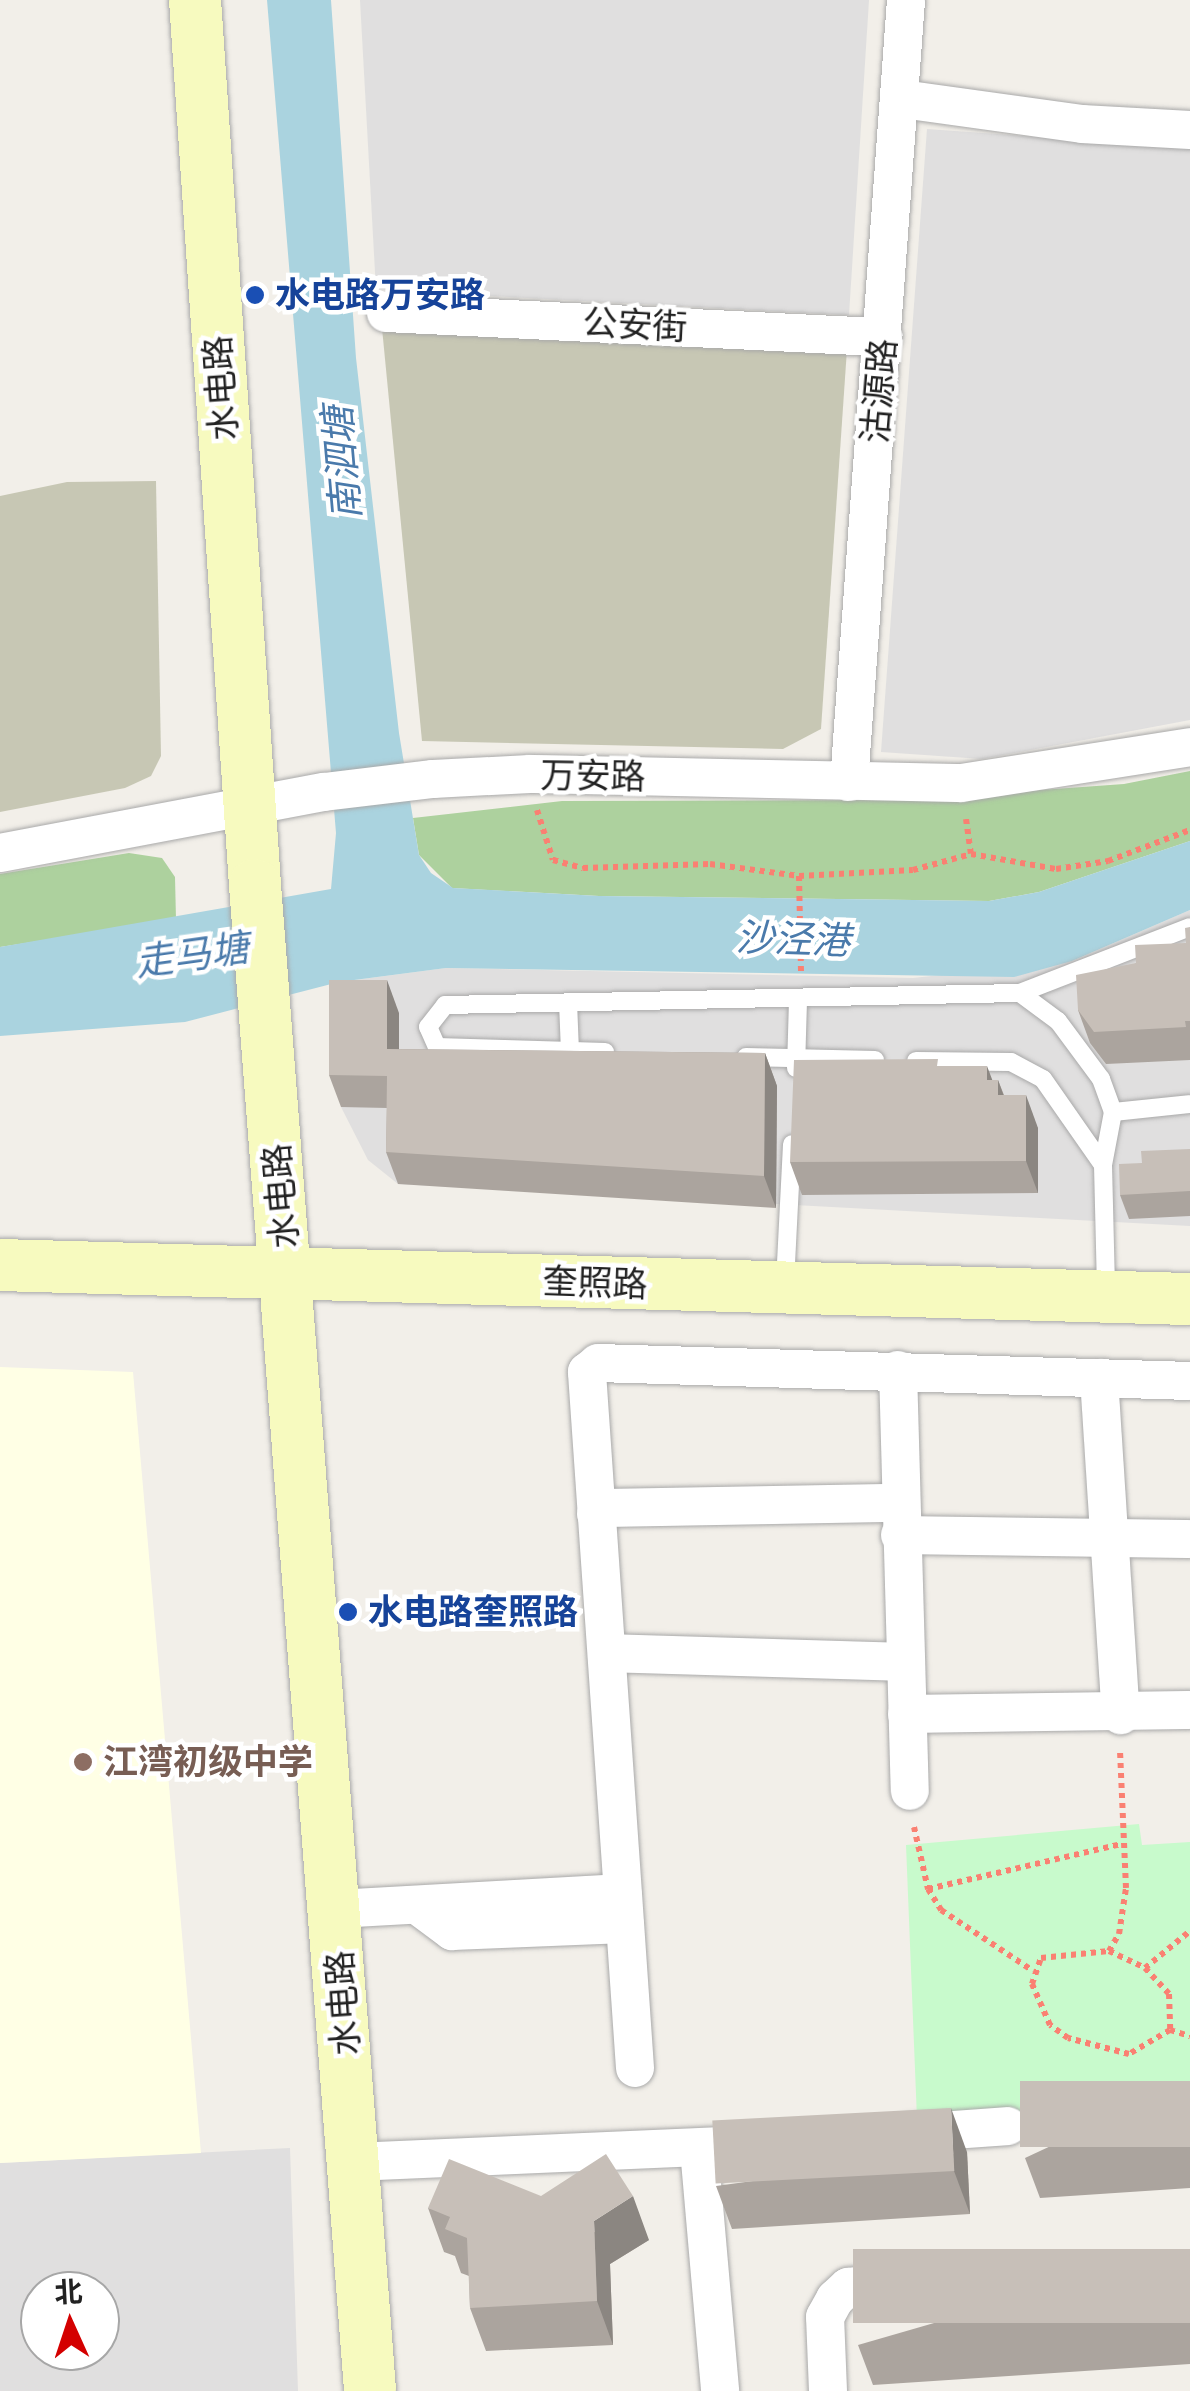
<!DOCTYPE html>
<meta charset="utf-8">
<style>
body{margin:0}
#map{position:relative;width:1190px;height:2391px;overflow:hidden;background:#f2efe9;font-family:Jost,"Noto Sans SC",sans-serif}
div>[style]{position:absolute}
.residential>*{inset:0;background:#e0dfdf}
.education>*{inset:0;background:#ffffe5}
.construction>*{inset:0;background:#c7c7b4}
.forest>*{inset:0;background:#add19e}
.park>*{inset:0;background:#c8facc}
.water>*{inset:0;background:#aad3df}
.path>*{height:6px;margin-top:-3px;transform-origin:0;background:repeating-linear-gradient(90deg,#fa8072 0 5px,transparent 0 10px)}
.roads{filter:drop-shadow(0 0 2px #a9a9a9) drop-shadow(0 0 2px #a9a9a9)}
.lane>*{height:18px;margin:-9px;padding:0 9px;transform-origin:9px;border-radius:9px;background:#fff}
.street>*{height:38px;margin:-19px;padding:0 19px;transform-origin:19px;border-radius:19px;background:#fff}
.secondary>*{height:52px;margin:-26px;padding:0 26px;transform-origin:26px;border-radius:26px;background:#f7fabf}
.wall>*{inset:0;background:#aba49e}
.shaded-wall>*{inset:0;background:#8b8681}
.building>*{inset:0;background:#c7bfb8;transform-origin:0 0}
.dots>*{width:28px;height:28px;translate:-50% -50%;box-sizing:border-box;border:5px solid #fff;border-radius:50%}
span{translate:-50% -50%;white-space:nowrap;text-align:center;line-height:1.15;-webkit-text-stroke:9px #fff;paint-order:stroke}
.transit-label{font-size:35px;color:#164399;font-weight:700}
.left{translate:0 -50%;text-align:left}
.street-label{font-size:35px;color:#222}
.education-label{font-size:35px;color:#785e54;font-weight:700}
.water-label{font-size:38px;color:#4a7aab;font-style:italic}
.north{position:absolute;left:20px;top:2271px;width:100px;height:100px;box-sizing:border-box;background:#fff;border:2px solid #a7a7a7;border-radius:50%;rotate:357deg;font-size:28px;font-weight:700;line-height:40px;text-align:center;color:#222}
.north::after{content:'';display:block;margin:auto;width:35px;height:45px;background:#d40000;clip-path:polygon(50% 0,100% 100%,50% 72%,0 100%)}
</style>
<div id="map">
<div class="residential">
<div style="clip-path:polygon(360px 0,869px 0,849px 315px,376px 290px)"></div>
<div style="clip-path:polygon(927px 129px,1190px 148px,1190px 720px,982px 759px,881px 752px)"></div>
<div style="clip-path:polygon(1190px 910px,1190px 1226px,398px 1184px,368px 1160px,341px 1107px,340px 982px,446px 968px,913px 978px,1072px 961px)"></div>
<div style="clip-path:polygon(evenodd,290px 2148px,298px 2391px,0 2391px,0 2163px,290px 2148px,40px 2291px,100px 2291px,100px 2351px,40px 2351px,40px 2291px)"></div>
</div>
<div class="education">
<div style="clip-path:polygon(0 1367px,133px 1372px,201px 2153px,0 2163px)"></div>
</div>
<div class="construction">
<div style="clip-path:polygon(382px 328px,847px 349px,821px 729px,783px 749px,422px 741px)"></div>
<div style="clip-path:polygon(156px 481px,161px 756px,151px 776px,125px 788px,0 812px,0 496px,67px 482px)"></div>
</div>
<div class="forest">
<div style="clip-path:polygon(1190px 771px,1190px 841px,1039px 892px,989px 901px,599px 896px,452px 888px,419px 855px,413px 818px,562px 801px,901px 800px,1124px 784px)"></div>
<div style="clip-path:polygon(129px 853px,162px 858px,175px 877px,176px 920px,0 947px,0 874px)"></div>
</div>
<div class="park">
<div style="clip-path:polygon(1139px 1824px,1142px 1845px,1190px 1842px,1190px 2101px,917px 2119px,906px 1845px)"></div>
</div>
<div class="water">
<div style="clip-path:polygon(267px 0,331px 0,356px 358px,399px 733px,419px 855px,431px 873px,453px 888px,599px 896px,989px 901px,1039px 892px,1190px 841px,1190px 910px,1072px 961px,1014px 977px,446px 968px,339px 982px,185px 1022px,0 1036px,0 947px,331px 889px,336px 833px)"></div>
</div>
<div class="path">
<div style="left:537px;top:810px;width:52px;rotate:72.3deg"></div>
<div style="left:553px;top:860px;width:31px;rotate:15deg"></div>
<div style="left:583px;top:868px;width:127px;rotate:-1.8deg"></div>
<div style="left:710px;top:864px;width:90px;rotate:7.7deg"></div>
<div style="left:799px;top:876px;width:114px;rotate:-3deg"></div>
<div style="left:913px;top:870px;width:60px;rotate:-15.4deg"></div>
<div style="left:971px;top:854px;width:86px;rotate:10deg"></div>
<div style="left:1056px;top:869px;width:53px;rotate:-8.7deg"></div>
<div style="left:1108px;top:861px;width:88px;rotate:-20.7deg"></div>
<div style="left:966px;top:819px;width:35px;rotate:82deg"></div>
<div style="left:799px;top:876px;width:97px;rotate:88.8deg"></div>
<div style="left:914px;top:1827px;width:64px;rotate:77.3deg"></div>
<div style="left:928px;top:1889px;width:25px;rotate:58deg"></div>
<div style="left:941px;top:1910px;width:110px;rotate:33.5deg"></div>
<div style="left:928px;top:1889px;width:198px;rotate:-13.1deg"></div>
<div style="left:1109px;top:1951px;width:40px;rotate:25deg"></div>
<div style="left:1145px;top:1968px;width:35px;rotate:47deg"></div>
<div style="left:1169px;top:1994px;width:36px;rotate:88deg"></div>
<div style="left:1170px;top:2030px;width:48px;rotate:149.7deg"></div>
<div style="left:1129px;top:2054px;width:63px;rotate:-165.3deg"></div>
<div style="left:1068px;top:2038px;width:22px;rotate:-144deg"></div>
<div style="left:1050px;top:2025px;width:45px;rotate:-113.7deg"></div>
<div style="left:1032px;top:1984px;width:28px;rotate:-71deg"></div>
<div style="left:1041px;top:1958px;width:68px;rotate:-5.9deg"></div>
<div style="left:1109px;top:1951px;width:20px;rotate:-60deg"></div>
<div style="left:1119px;top:1934px;width:47px;rotate:-81.3deg"></div>
<div style="left:1126px;top:1888px;width:137px;rotate:-92.5deg"></div>
<div style="left:1145px;top:1968px;width:58px;rotate:-39.4deg"></div>
<div style="left:1170px;top:2030px;width:21px;rotate:17deg"></div>
</div>
<div class="roads">
<div class="lane">
<div style="left:1020px;top:993px;width:47px;rotate:36.4deg"></div>
<div style="left:1058px;top:1021px;width:72px;rotate:53.4deg"></div>
<div style="left:1101px;top:1079px;width:35px;rotate:70deg"></div>
<div style="left:1113px;top:1112px;width:54px;rotate:100.7deg"></div>
<div style="left:568px;top:1002px;width:49px;rotate:87.7deg"></div>
<div style="left:605px;top:1052px;width:168px;rotate:-178.3deg"></div>
<div style="left:437px;top:1047px;width:22px;rotate:-114deg"></div>
<div style="left:428px;top:1027px;width:28px;rotate:-52deg"></div>
<div style="left:445px;top:1005px;width:575px;rotate:-1.2deg"></div>
<div style="left:1020px;top:993px;width:182px;rotate:-21.2deg"></div>
<div style="left:746px;top:1057px;width:129px;rotate:1.3deg"></div>
<div style="left:916px;top:1061px;width:95px;rotate:0.6deg"></div>
<div style="left:1011px;top:1062px;width:36px;rotate:28deg"></div>
<div style="left:1043px;top:1079px;width:105px;rotate:55.1deg"></div>
<div style="left:1103px;top:1165px;width:127px;rotate:88.6deg"></div>
<div style="left:796px;top:1068px;width:69px;rotate:-88.3deg"></div>
<div style="left:1113px;top:1112px;width:77px;rotate:-5.9deg"></div>
<div style="left:785px;top:1283px;width:139px;rotate:-87.1deg"></div>
</div>
<div class="street">
<div style="left:902px;top:99px;width:182px;rotate:7.9deg"></div>
<div style="left:1082px;top:124px;width:108px;rotate:3.2deg"></div>
<div style="left:386px;top:313px;width:498px;rotate:2.8deg"></div>
<div style="left:849px;top:782px;width:784px;rotate:-85.83deg"></div>
<div style="left:0;top:853px;width:330px;rotate:-10.7deg"></div>
<div style="left:324px;top:792px;width:110px;rotate:-6.8deg"></div>
<div style="left:433px;top:779px;width:97px;rotate:-3deg"></div>
<div style="left:530px;top:774px;width:431px;rotate:1.2deg"></div>
<div style="left:961px;top:783px;width:232px;rotate:-8.9deg"></div>
<div style="left:898px;top:1370px;width:421px;rotate:88.4deg"></div>
<div style="left:1099px;top:1378px;width:338px;rotate:86.3deg"></div>
<div style="left:596px;top:1514px;width:11px;rotate:-34deg"></div>
<div style="left:605px;top:1508px;width:294px;rotate:-1deg"></div>
<div style="left:900px;top:1535px;width:290px;rotate:0.8deg"></div>
<div style="left:607px;top:1653px;width:298px;rotate:1.7deg"></div>
<div style="left:907px;top:1714px;width:283px;rotate:-0.8deg"></div>
<div style="left:417px;top:1905px;width:44px;rotate:36.6deg"></div>
<div style="left:452px;top:1931px;width:173px;rotate:-2.3deg"></div>
<div style="left:336px;top:1909px;width:287px;rotate:-3.2deg"></div>
<div style="left:635px;top:2068px;width:698px;rotate:-93.95deg"></div>
<div style="left:587px;top:1372px;width:14px;rotate:-39deg"></div>
<div style="left:598px;top:1363px;width:592px;rotate:1.74deg"></div>
<div style="left:911px;top:2133px;width:97px;rotate:-4.1deg"></div>
<div style="left:699px;top:2149px;width:243px;rotate:85deg"></div>
<div style="left:355px;top:2162px;width:407px;rotate:-2.5deg"></div>
<div style="left:828px;top:2391px;width:74px;rotate:-92.3deg"></div>
<div style="left:825px;top:2317px;width:21px;rotate:-61deg"></div>
<div style="left:835px;top:2299px;width:18px;rotate:-43deg"></div>
<div style="left:848px;top:2287px;width:55px;rotate:-7.3deg"></div>
</div>
<div class="secondary">
<div style="left:195px;top:0;width:887px;rotate:86.12deg"></div>
<div style="left:255px;top:885px;width:1510px;rotate:85.63deg"></div>
<div style="left:0;top:1265px;width:1190px;rotate:1.64deg"></div>
</div>
</div>
<div class="wall">
<div style="clip-path:polygon(1190px 927px,1190px 1060px,1106px 1064px,1090px 1043px,1078px 1010px,1136px 963px,1186px 943px)"></div>
<div style="clip-path:polygon(399px 1013px,399px 1049px,765px 1053px,777px 1086px,776px 1208px,398px 1184px,386px 1152px,387px 1108px,341px 1107px,329px 1075px)"></div>
<div style="clip-path:polygon(940px 1066px,992px 1080px,998px 1080px,1004px 1095px,1038px 1128px,1038px 1193px,802px 1195px,790px 1162px)"></div>
<div style="clip-path:polygon(1190px 1149px,1190px 1216px,1129px 1219px,1120px 1195px)"></div>
<div style="clip-path:polygon(1190px 2081px,1190px 2188px,1040px 2198px,1025px 2158px)"></div>
<div style="clip-path:polygon(967px 2152px,970px 2214px,732px 2229px,716px 2186px)"></div>
<div style="clip-path:polygon(428px 2208px,649px 2240px,610px 2264px,613px 2345px,486px 2351px,470px 2308px,469px 2276px,461px 2273px,455px 2256px,444px 2252px)"></div>
<div style="clip-path:polygon(1190px 2249px,1190px 2364px,873px 2385px,858px 2345px)"></div>
</div>
<div class="shaded-wall">
<div style="clip-path:polygon(387px 980px,399px 1013px,399px 1081px,387px 1049px)"></div>
<div style="clip-path:polygon(765px 1053px,777px 1086px,776px 1208px,764px 1176px)"></div>
<div style="clip-path:polygon(987px 1066px,998px 1095px,998px 1080px,1010px 1113px,987px 1080px)"></div>
<div style="clip-path:polygon(1026px 1095px,1038px 1128px,1038px 1193px,1026px 1161px)"></div>
<div style="clip-path:polygon(951px 2108px,967px 2152px,970px 2214px,954px 2171px)"></div>
<div style="clip-path:polygon(633px 2196px,649px 2240px,610px 2264px,613px 2345px,597px 2301px,594px 2221px)"></div>
</div>
<div class="building">
<div style="clip-path:polygon(1190px 927px,1190px 1021px,1185px 1021px,1186px 1027px,1094px 1032px,1078px 1010px,1076px 975px,1136px 963px,1135px 945px,1186px 943px,1185px 928px)"></div>
<div style="clip-path:polygon(329px 980px,387px 980px,387px 1049px,765px 1053px,764px 1176px,386px 1152px,387px 1076px,329px 1075px)"></div>
<div style="clip-path:polygon(938px 1059px,937px 1066px,987px 1066px,987px 1080px,998px 1080px,998px 1095px,1026px 1095px,1026px 1161px,790px 1162px,794px 1060px)"></div>
<div style="clip-path:polygon(1190px 1149px,1190px 1191px,1120px 1195px,1119px 1164px,1142px 1163px,1141px 1151px)"></div>
<div style="left:1190px;top:2081px;width:66px;height:170px;rotate:90deg"></div>
<div style="left:951px;top:2108px;width:63px;height:239px;rotate:87deg"></div>
<div style="clip-path:polygon(606px 2154px,633px 2196px,594px 2221px,597px 2301px,470px 2308px,467px 2238px,445px 2229px,450px 2217px,428px 2208px,449px 2159px,541px 2196px)"></div>
<div style="left:1190px;top:2249px;width:74px;height:337px;rotate:90deg"></div>
</div>
<div class="dots">
<div style="left:255px;top:295px;background:#1a4fb4"></div>
<div style="left:348px;top:1612px;background:#1a4fb4"></div>
<div style="left:83px;top:1762px;background:#8d6e63"></div>
</div>
<div class="transit-label">
<span class="left" style="left:275px;top:295px">水电路万安路</span>
<span class="left" style="left:368px;top:1612px">水电路奎照路</span>
</div>
<div class="street-label">
<span style="left:635px;top:325px;rotate:3deg">公安街</span>
<span style="left:221px;top:388px;rotate:-94deg">水电路</span>
<span style="left:879px;top:391px;rotate:-85deg">沽源路</span>
<span style="left:593px;top:776px;rotate:1deg">万安路</span>
<span style="left:281px;top:1196px;rotate:-95deg">水电路</span>
<span style="left:595px;top:1283px;rotate:2deg">奎照路</span>
<span style="left:343px;top:2003px;rotate:-94deg">水电路</span>
</div>
<div class="education-label">
<span class="left" style="left:103px;top:1762px">江湾初级中学</span>
</div>
<div class="water-label">
<span style="left:342px;top:463px;rotate:-95deg">南泗塘</span>
<span style="left:793px;top:939px;rotate:2deg">沙泾港</span>
<span style="left:192px;top:955px;rotate:-8deg">走马塘</span>
</div>
<div class="north">北</div>
</div>
